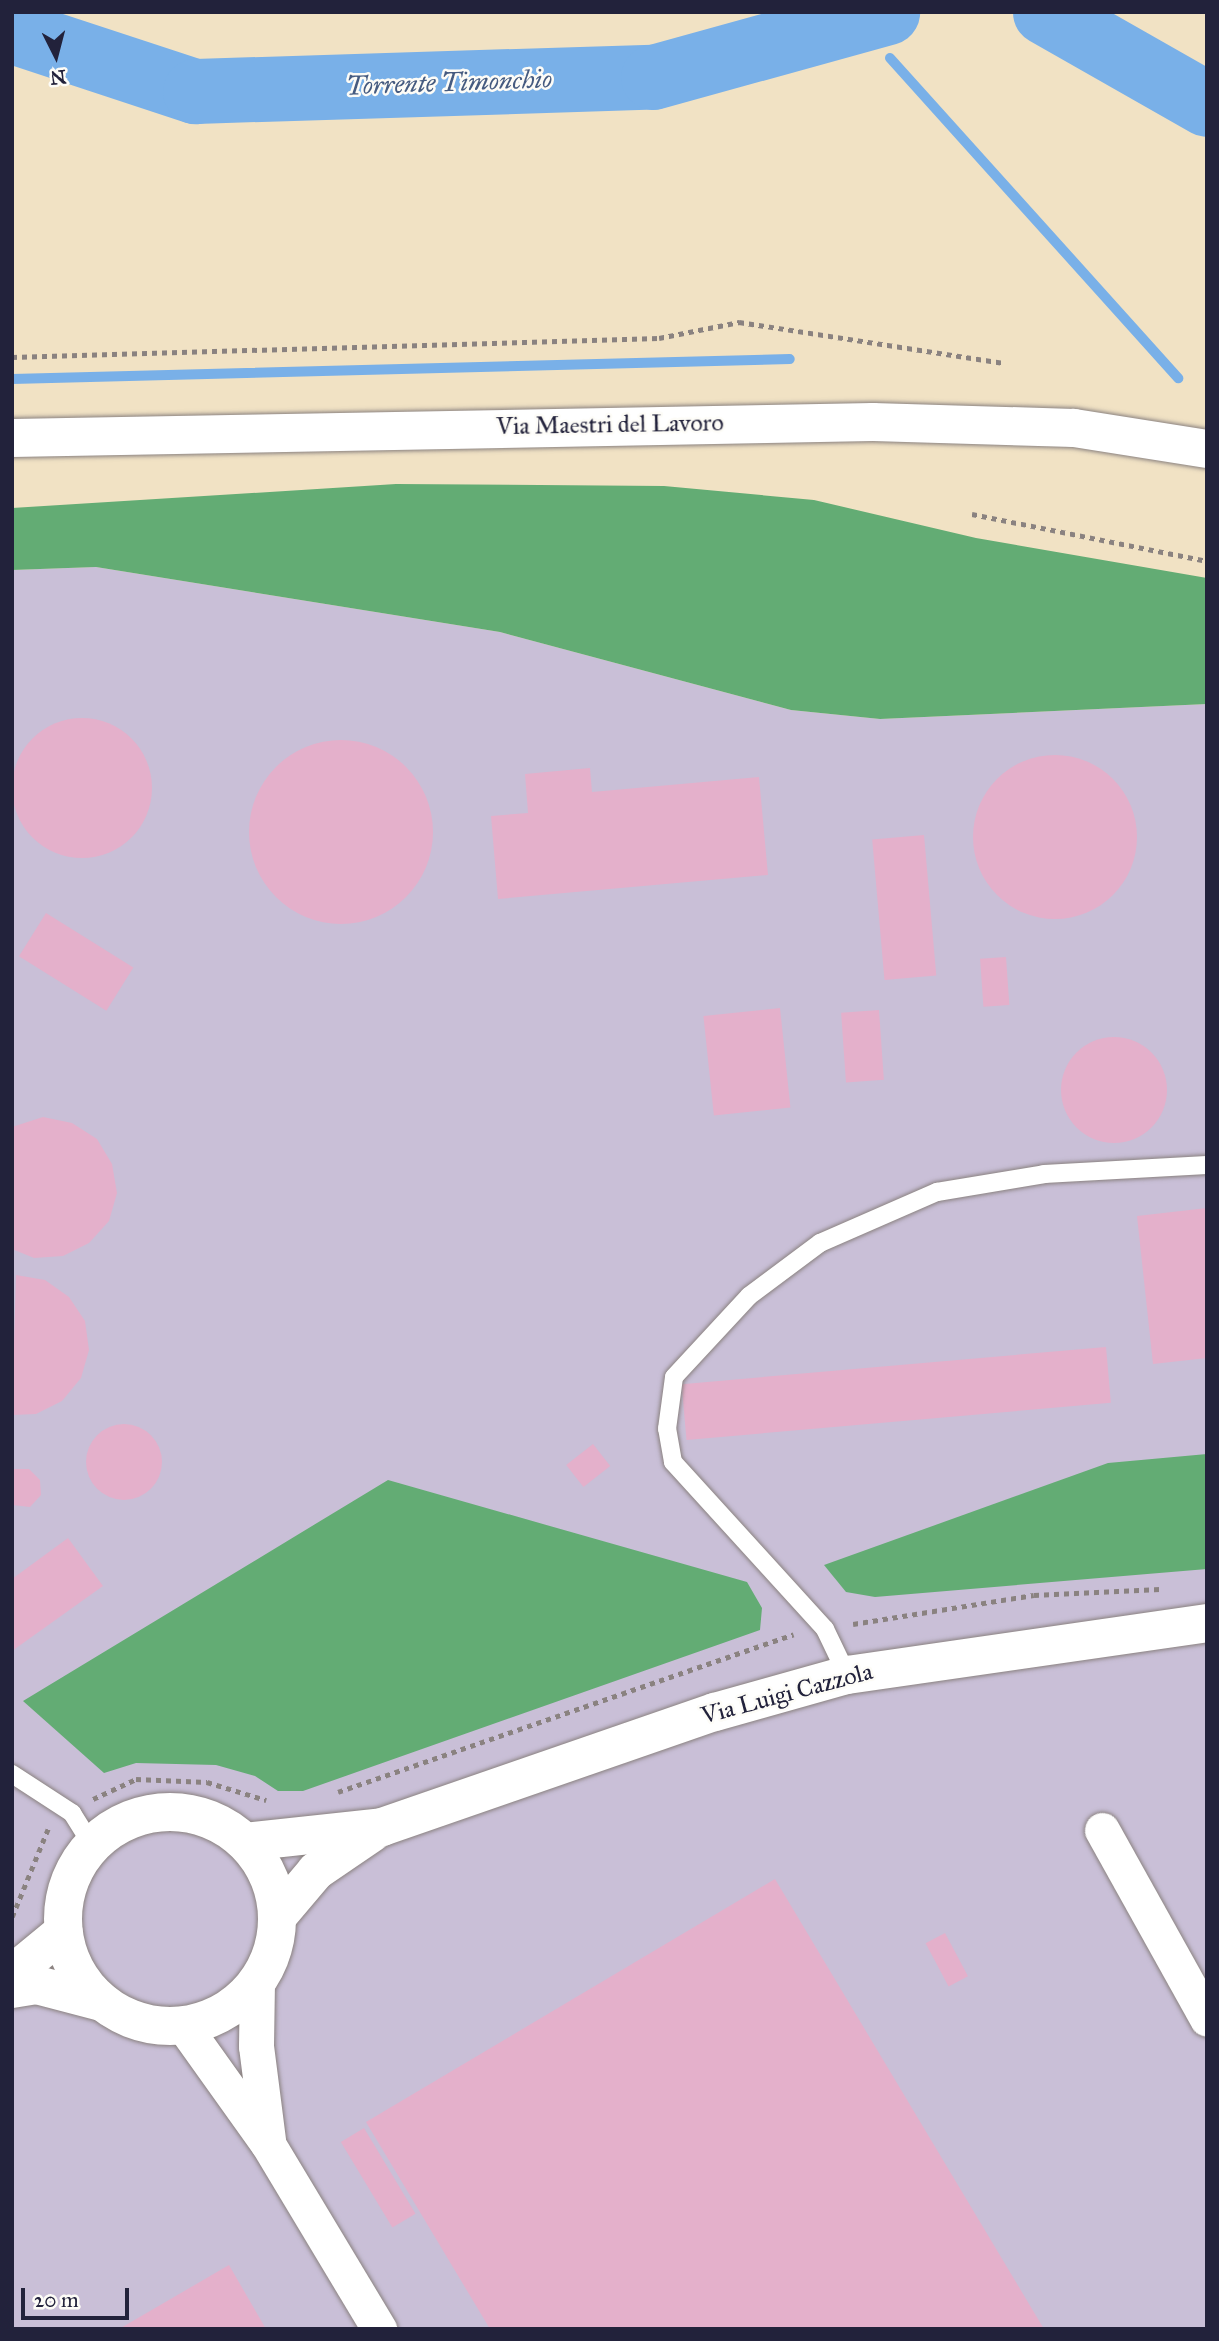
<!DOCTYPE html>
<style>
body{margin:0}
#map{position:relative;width:1219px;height:2341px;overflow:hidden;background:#f1e2c4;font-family:"IM FELL Great Primer",serif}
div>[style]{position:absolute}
.industrial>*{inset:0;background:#c9bfd7}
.forest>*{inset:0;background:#63ac74}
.stream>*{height:10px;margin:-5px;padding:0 5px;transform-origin:5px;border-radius:5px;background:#79b0e8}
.river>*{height:65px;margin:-32.5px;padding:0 32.5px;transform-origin:32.5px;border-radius:32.5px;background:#79b0e8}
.building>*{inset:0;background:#e4b0cb;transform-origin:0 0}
.round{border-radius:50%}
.path>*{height:4.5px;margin-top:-2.25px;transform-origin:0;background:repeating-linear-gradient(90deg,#8a8280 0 5px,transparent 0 10px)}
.roads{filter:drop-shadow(0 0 2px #8a8280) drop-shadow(0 0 2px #8a8280)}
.service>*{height:18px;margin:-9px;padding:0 9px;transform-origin:9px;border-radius:9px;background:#fff}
.minor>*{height:35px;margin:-17.5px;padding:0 17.5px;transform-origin:17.5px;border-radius:17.5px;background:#fff}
.tertiary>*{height:38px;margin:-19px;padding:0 19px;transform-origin:19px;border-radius:19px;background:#fff}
.tertiary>.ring{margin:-19px;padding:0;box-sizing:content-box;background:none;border:38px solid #fff;border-radius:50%}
.trunk>*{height:38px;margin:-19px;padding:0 19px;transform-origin:19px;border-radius:19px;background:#fff}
span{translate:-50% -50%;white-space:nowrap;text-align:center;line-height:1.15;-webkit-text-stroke:5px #fdfcf7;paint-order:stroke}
.street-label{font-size:24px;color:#22223b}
.water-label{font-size:26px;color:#455b80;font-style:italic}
.frame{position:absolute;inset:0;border:14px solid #22223b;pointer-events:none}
.north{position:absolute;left:21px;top:21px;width:70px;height:70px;-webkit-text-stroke:5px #fdfcf7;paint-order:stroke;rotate:174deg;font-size:19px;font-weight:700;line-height:28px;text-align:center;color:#22223b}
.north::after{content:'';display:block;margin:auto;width:24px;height:32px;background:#22223b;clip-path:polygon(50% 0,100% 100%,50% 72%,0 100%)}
.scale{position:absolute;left:21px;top:2288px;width:108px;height:32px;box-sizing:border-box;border:4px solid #22223b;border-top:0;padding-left:9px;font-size:21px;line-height:24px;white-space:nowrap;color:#22223b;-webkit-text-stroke:5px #fdfcf7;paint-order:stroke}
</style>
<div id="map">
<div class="industrial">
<div style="clip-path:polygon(96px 567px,500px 632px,791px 710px,880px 719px,1207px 704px,1207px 2329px,12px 2329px,12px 570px)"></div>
</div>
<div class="forest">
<div style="clip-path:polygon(396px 484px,664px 486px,814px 500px,976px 538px,1207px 578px,1207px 704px,880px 719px,791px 710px,500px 632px,96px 567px,12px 570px,12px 508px)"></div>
<div style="clip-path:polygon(1207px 1454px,1207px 1569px,875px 1597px,846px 1592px,824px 1565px,1108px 1463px)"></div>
<div style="clip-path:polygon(388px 1480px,747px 1582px,762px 1608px,760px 1630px,303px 1791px,278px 1791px,255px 1776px,216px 1765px,136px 1763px,104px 1773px,23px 1701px)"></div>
</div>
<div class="stream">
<div style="left:890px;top:58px;width:431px;rotate:48deg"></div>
<div style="left:12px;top:379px;width:778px;rotate:-1.47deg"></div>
</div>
<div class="river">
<div style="left:1045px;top:12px;width:186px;rotate:29.6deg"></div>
<div style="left:12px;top:31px;width:193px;rotate:18.2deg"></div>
<div style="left:195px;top:91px;width:458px;rotate:-1.8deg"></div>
<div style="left:653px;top:77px;width:243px;rotate:-15.5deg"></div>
</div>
<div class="building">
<div class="round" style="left:12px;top:718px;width:140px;height:140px"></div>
<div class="round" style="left:249px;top:740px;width:184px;height:184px"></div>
<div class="round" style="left:973px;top:755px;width:164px;height:164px"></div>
<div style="clip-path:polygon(590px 768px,592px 792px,759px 777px,768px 875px,498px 899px,491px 816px,528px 813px,525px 774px)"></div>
<div style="left:924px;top:835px;width:141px;height:52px;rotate:85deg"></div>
<div style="left:46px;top:913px;width:103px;height:51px;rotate:32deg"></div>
<div style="left:1006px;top:957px;width:48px;height:26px;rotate:86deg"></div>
<div style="left:780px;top:1008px;width:100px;height:77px;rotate:84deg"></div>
<div style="left:879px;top:1010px;width:70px;height:38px;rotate:86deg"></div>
<div class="round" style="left:1061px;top:1037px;width:106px;height:106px"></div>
<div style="clip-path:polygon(43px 1117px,72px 1123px,97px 1139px,112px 1164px,117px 1193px,109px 1221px,89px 1243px,63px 1256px,34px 1258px,12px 1249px,12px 1127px)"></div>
<div style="clip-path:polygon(1207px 1208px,1207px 1358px,1153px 1364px,1137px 1216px)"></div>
<div style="clip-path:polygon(16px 1275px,45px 1280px,69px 1297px,85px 1321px,89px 1350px,81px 1378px,62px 1401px,36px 1414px,12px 1415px)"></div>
<div style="left:1106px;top:1347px;width:56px;height:426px;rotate:85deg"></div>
<div class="round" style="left:86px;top:1424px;width:76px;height:76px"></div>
<div style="left:593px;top:1444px;width:28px;height:34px;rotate:52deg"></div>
<div style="clip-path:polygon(13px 1469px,29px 1469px,40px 1480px,41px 1495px,30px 1507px,12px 1505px)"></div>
<div style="clip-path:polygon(68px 1538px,103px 1586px,12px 1651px,12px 1579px)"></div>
<div style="clip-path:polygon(775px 1879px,1044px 2329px,490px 2329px,366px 2122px)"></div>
<div style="left:945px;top:1933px;width:49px;height:22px;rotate:62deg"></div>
<div style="left:364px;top:2128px;width:100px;height:27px;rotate:59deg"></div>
<div style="clip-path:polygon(229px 2265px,266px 2329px,119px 2329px)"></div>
</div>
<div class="path">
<div style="left:12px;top:357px;width:647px;rotate:-1.68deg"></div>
<div style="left:659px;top:338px;width:82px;rotate:-11.3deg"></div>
<div style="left:739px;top:322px;width:268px;rotate:8.8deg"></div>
<div style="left:972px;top:514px;width:240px;rotate:11.3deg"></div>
<div style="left:853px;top:1624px;width:183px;rotate:-9.1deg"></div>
<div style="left:1034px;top:1595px;width:126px;rotate:-2.7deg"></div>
<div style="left:338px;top:1792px;width:482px;rotate:-19.1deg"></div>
<div style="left:93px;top:1799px;width:47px;rotate:-24.9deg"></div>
<div style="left:136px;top:1779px;width:71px;rotate:2.4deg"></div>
<div style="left:207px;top:1782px;width:62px;rotate:17deg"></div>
<div style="left:12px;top:1917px;width:95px;rotate:-67.8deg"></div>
</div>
<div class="roads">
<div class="service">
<div style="left:847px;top:1675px;width:51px;rotate:-115.6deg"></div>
<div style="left:825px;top:1629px;width:226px;rotate:-132.3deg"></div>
<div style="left:673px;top:1462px;width:34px;rotate:-100deg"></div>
<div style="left:667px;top:1429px;width:52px;rotate:-82.3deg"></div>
<div style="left:674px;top:1377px;width:110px;rotate:-47.2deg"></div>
<div style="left:749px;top:1296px;width:89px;rotate:-36.7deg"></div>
<div style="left:820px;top:1243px;width:128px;rotate:-23.6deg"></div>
<div style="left:937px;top:1192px;width:109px;rotate:-9.5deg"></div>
<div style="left:1044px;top:1174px;width:163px;rotate:-3.2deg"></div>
<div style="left:12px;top:1774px;width:72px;rotate:33deg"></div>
<div style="left:72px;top:1813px;width:38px;rotate:58deg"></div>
</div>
<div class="minor">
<div style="left:1102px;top:1830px;width:216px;rotate:60.9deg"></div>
<div style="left:257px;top:1982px;width:64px;rotate:90.9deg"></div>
<div style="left:256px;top:2046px;width:95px;rotate:82.7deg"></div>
<div style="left:183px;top:2025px;width:146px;rotate:54.5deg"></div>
<div style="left:268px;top:2144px;width:216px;rotate:59deg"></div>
</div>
<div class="tertiary">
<div class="ring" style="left:63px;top:1812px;width:176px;height:176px"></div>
<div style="left:245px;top:1842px;width:138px;rotate:-6.2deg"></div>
<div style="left:382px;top:1827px;width:352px;rotate:-19.1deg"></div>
<div style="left:715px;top:1712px;width:137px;rotate:-15.7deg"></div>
<div style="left:847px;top:1675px;width:364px;rotate:-8.2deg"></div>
<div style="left:278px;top:1916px;width:59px;rotate:-49.8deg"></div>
<div style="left:316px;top:1871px;width:68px;rotate:-34.2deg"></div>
<div style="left:12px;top:1974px;width:67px;rotate:-39.6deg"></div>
<div style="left:12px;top:1989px;width:25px;rotate:-9deg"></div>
<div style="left:37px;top:1985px;width:67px;rotate:14.7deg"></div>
</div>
<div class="trunk">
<div style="left:12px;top:438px;width:861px;rotate:-1.06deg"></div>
<div style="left:873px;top:422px;width:201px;rotate:1.7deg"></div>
<div style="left:1074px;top:428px;width:135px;rotate:9deg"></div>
</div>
</div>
<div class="street-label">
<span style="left:610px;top:425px;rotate:-1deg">Via Maestri del Lavoro</span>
<span style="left:787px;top:1694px;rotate:-15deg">Via Luigi Cazzola</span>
</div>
<div class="water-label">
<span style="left:449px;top:83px;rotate:-2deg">Torrente Timonchio</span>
</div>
<div class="frame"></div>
<div class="north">N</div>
<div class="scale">20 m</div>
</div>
